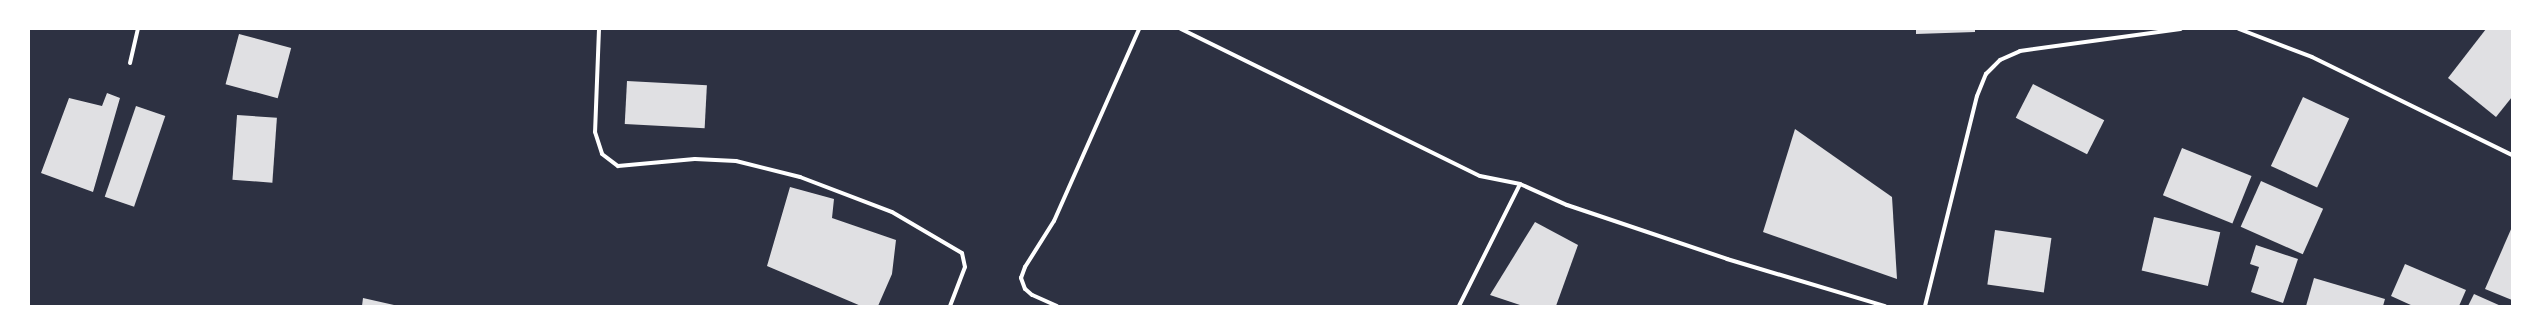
<!DOCTYPE html>
<style>
body{margin:0}
#map{position:relative;width:2541px;height:335px;overflow:hidden;background:#2d3142;font-family:Mulish,sans-serif}
div>[style]{position:absolute}
.building>*{inset:0;background:#e0e0e3;transform-origin:0 0}
.minor>*{height:4px;margin:-2px;padding:0 2px;transform-origin:2px;border-radius:2px;background:#fff}
span{translate:-50% -50%;white-space:nowrap;text-align:center;line-height:1.15;-webkit-text-stroke:3px #fff;paint-order:stroke}
.frame{position:absolute;inset:0;border:30px solid #fff;pointer-events:none}
</style>
<div id="map">
<div class="building">
<div style="clip-path:polygon(1916px 29px,1975px 29px,1975px 32px,1916px 34px)"></div>
<div style="clip-path:polygon(2486px 29px,2512px 29px,2512px 97px,2496px 117px,2448px 78px)"></div>
<div style="left:239px;top:34px;width:54px;height:52px;rotate:15deg"></div>
<div style="left:627px;top:81px;width:80px;height:43px;rotate:3deg"></div>
<div style="left:2033px;top:84px;width:80px;height:38px;rotate:27deg"></div>
<div style="clip-path:polygon(107px 93px,120px 98px,93px 192px,41px 173px,69px 98px,102px 106px)"></div>
<div style="left:2303px;top:97px;width:51px;height:76px;rotate:25deg"></div>
<div style="left:136px;top:106px;width:31px;height:96px;rotate:19deg"></div>
<div style="left:237px;top:115px;width:40px;height:65px;rotate:4deg"></div>
<div style="clip-path:polygon(1795px 129px,1892px 197px,1897px 279px,1763px 232px)"></div>
<div style="left:2182px;top:148px;width:75px;height:51px;rotate:22deg"></div>
<div style="left:2261px;top:181px;width:68px;height:50px;rotate:24deg"></div>
<div style="clip-path:polygon(790px 187px,834px 199px,832px 218px,896px 240px,892px 274px,878px 306px,861px 306px,767px 266px)"></div>
<div style="left:2154px;top:217px;width:68px;height:55px;rotate:13deg"></div>
<div style="clip-path:polygon(1535px 222px,1578px 245px,1556px 306px,1523px 306px,1490px 295px)"></div>
<div style="clip-path:polygon(2512px 227px,2512px 300px,2485px 289px)"></div>
<div style="left:1995px;top:230px;width:57px;height:55px;rotate:8deg"></div>
<div style="clip-path:polygon(2256px 245px,2298px 259px,2283px 303px,2251px 292px,2259px 267px,2250px 264px)"></div>
<div style="clip-path:polygon(2405px 264px,2466px 290px,2459px 306px,2413px 306px,2391px 296px)"></div>
<div style="clip-path:polygon(2314px 278px,2385px 299px,2383px 306px,2306px 306px)"></div>
<div style="clip-path:polygon(2474px 294px,2501px 306px,2468px 306px)"></div>
<div style="clip-path:polygon(363px 298px,394px 305px,394px 306px,362px 306px)"></div>
</div>
<div class="minor">
<div style="left:599px;top:29px;width:103px;rotate:92.2deg"></div>
<div style="left:595px;top:132px;width:23px;rotate:72deg"></div>
<div style="left:602px;top:154px;width:20px;rotate:37deg"></div>
<div style="left:618px;top:166px;width:77px;rotate:-5.2deg"></div>
<div style="left:695px;top:159px;width:41px;rotate:2.8deg"></div>
<div style="left:736px;top:161px;width:66px;rotate:14deg"></div>
<div style="left:800px;top:177px;width:98px;rotate:20.8deg"></div>
<div style="left:892px;top:212px;width:81px;rotate:30.4deg"></div>
<div style="left:962px;top:253px;width:14px;rotate:78deg"></div>
<div style="left:965px;top:267px;width:42px;rotate:111deg"></div>
<div style="left:1181px;top:29px;width:333px;rotate:26.2deg"></div>
<div style="left:1480px;top:176px;width:41px;rotate:11.3deg"></div>
<div style="left:1520px;top:184px;width:51px;rotate:24.1deg"></div>
<div style="left:1567px;top:205px;width:169px;rotate:18.6deg"></div>
<div style="left:1727px;top:259px;width:165px;rotate:16.6deg"></div>
<div style="left:2239px;top:29px;width:78px;rotate:21deg"></div>
<div style="left:2312px;top:57px;width:223px;rotate:26.1deg"></div>
<div style="left:130px;top:63px;width:35px;rotate:-77deg"></div>
<div style="left:1057px;top:306px;width:27px;rotate:-156deg"></div>
<div style="left:1032px;top:295px;width:9px;rotate:-139deg"></div>
<div style="left:1025px;top:289px;width:12px;rotate:-110deg"></div>
<div style="left:1021px;top:278px;width:12px;rotate:-70deg"></div>
<div style="left:1025px;top:267px;width:54px;rotate:-57.8deg"></div>
<div style="left:1054px;top:221px;width:210px;rotate:-66.1deg"></div>
<div style="left:1459px;top:306px;width:136px;rotate:-63.4deg"></div>
<div style="left:1925px;top:306px;width:216px;rotate:-76.1deg"></div>
<div style="left:1977px;top:96px;width:24px;rotate:-68deg"></div>
<div style="left:1986px;top:74px;width:20px;rotate:-45deg"></div>
<div style="left:2000px;top:60px;width:22px;rotate:-24deg"></div>
<div style="left:2020px;top:51px;width:162px;rotate:-7.8deg"></div>
</div>
<div class="frame"></div>
</div>
